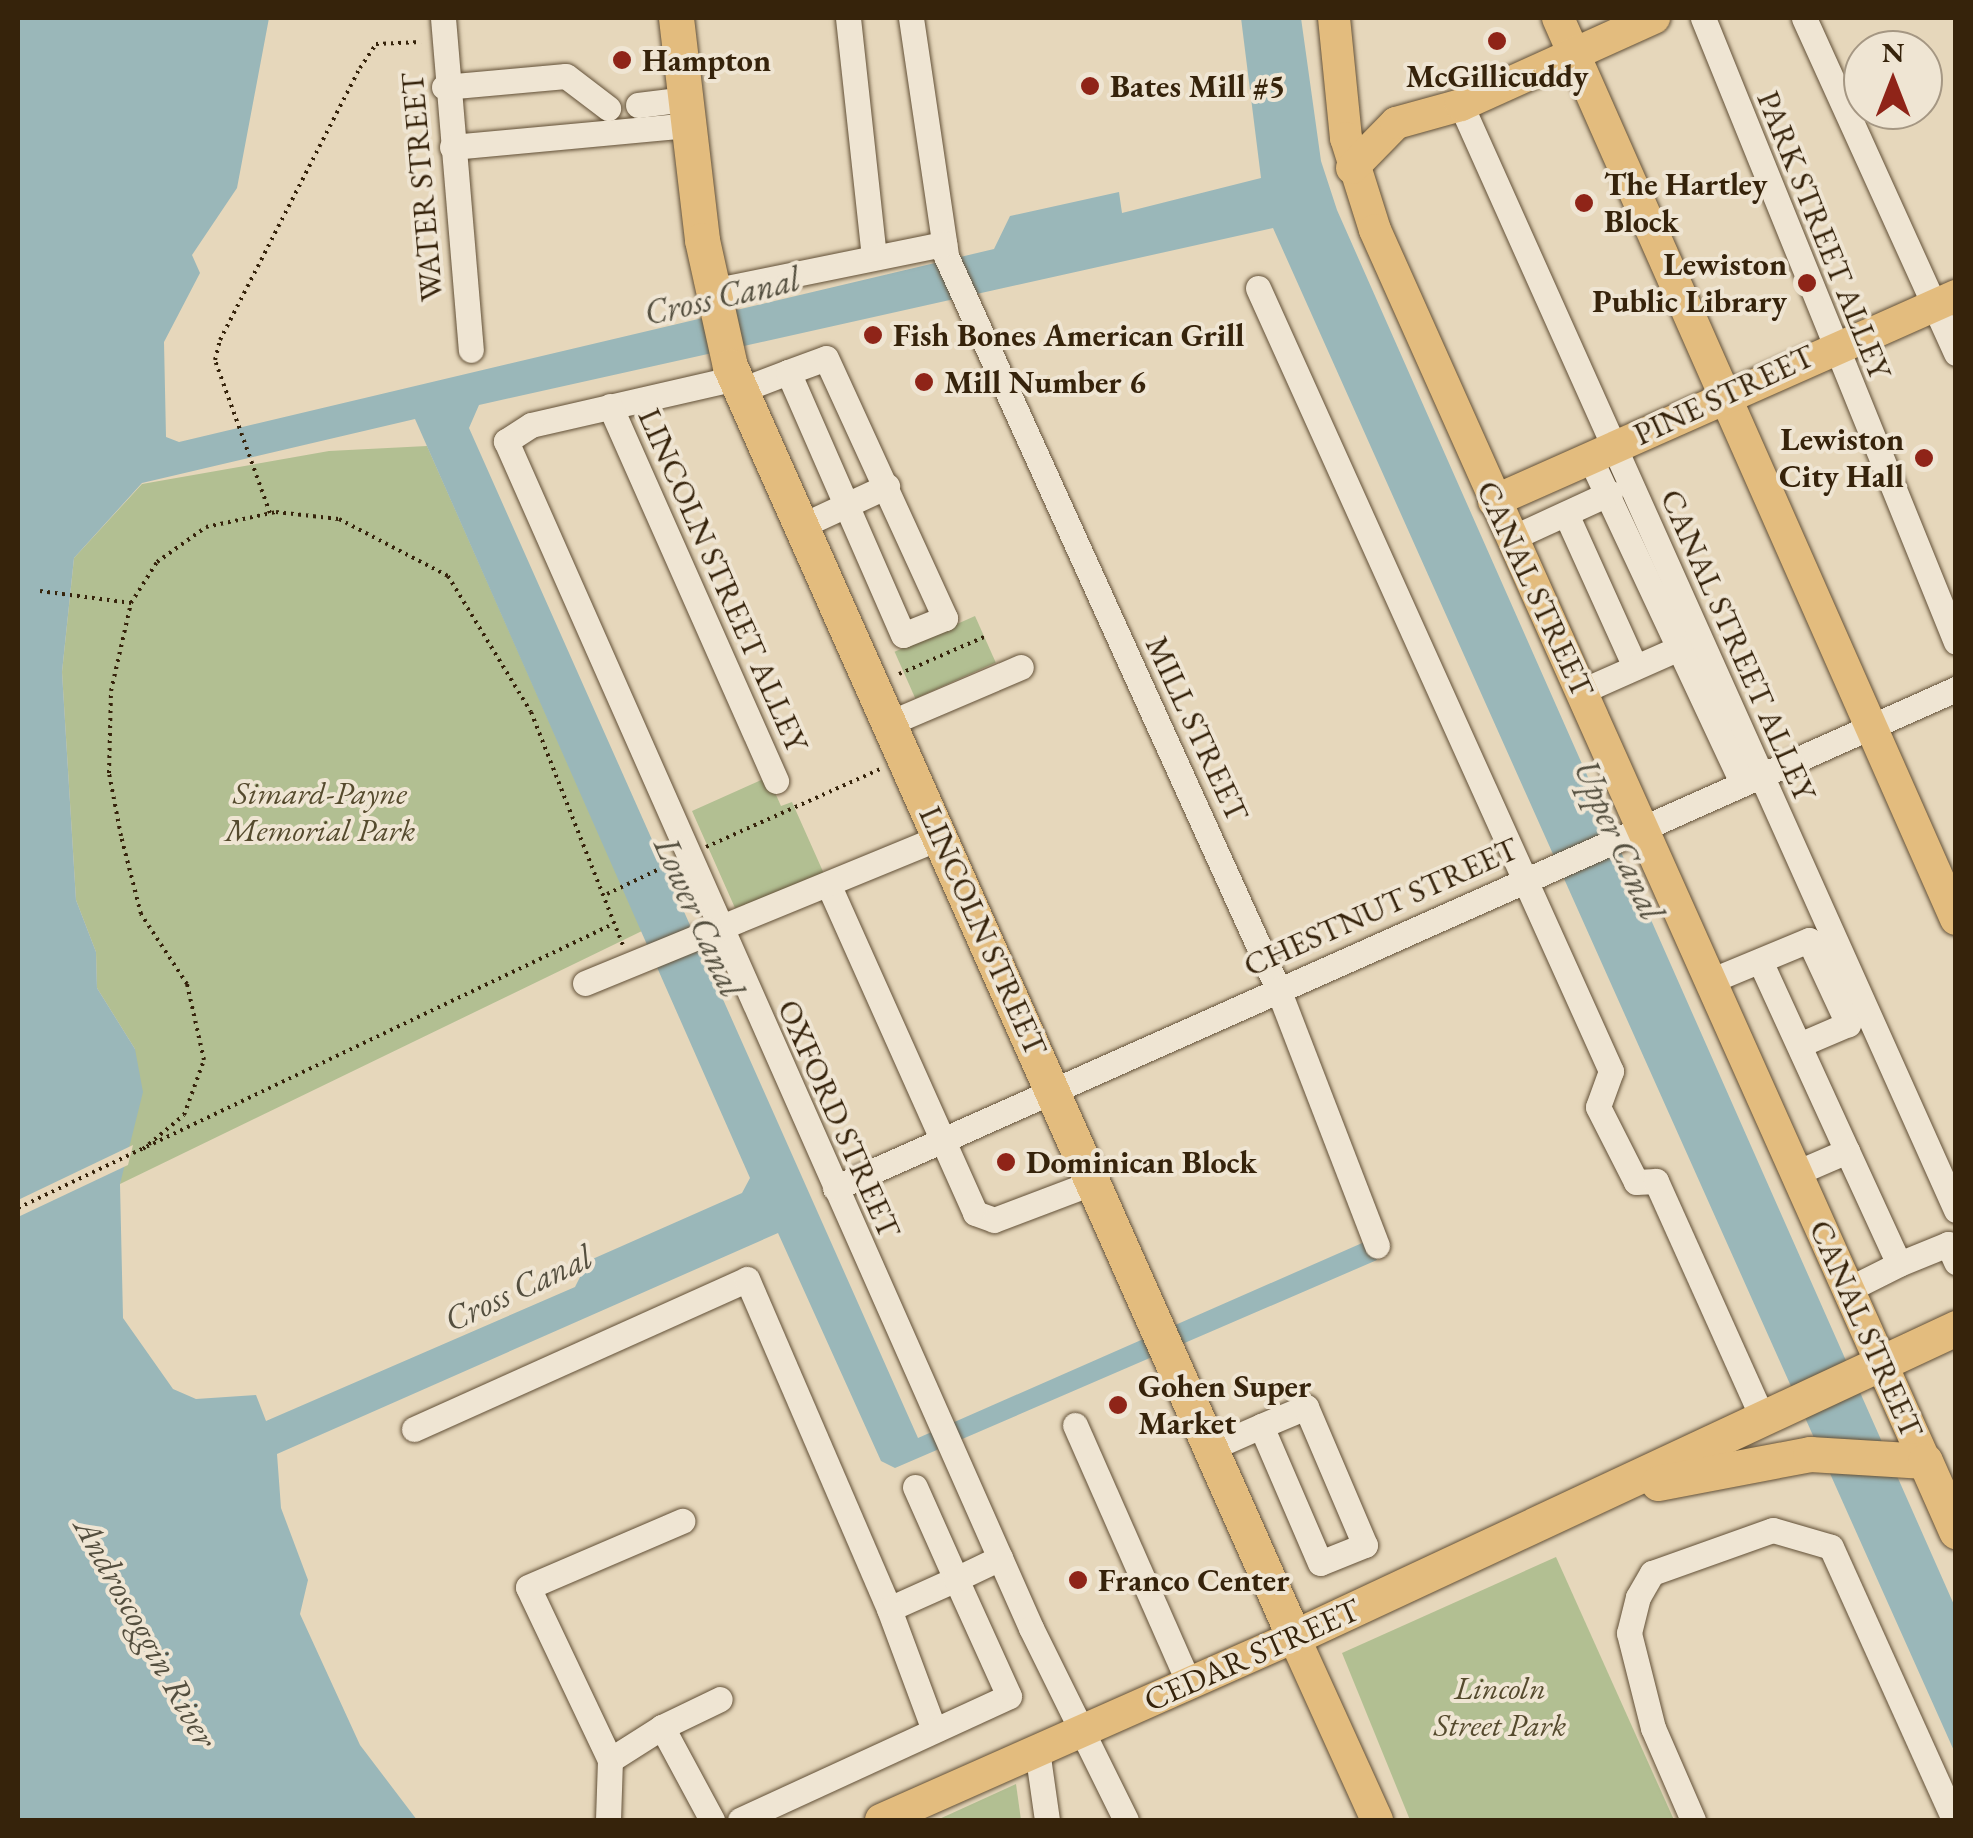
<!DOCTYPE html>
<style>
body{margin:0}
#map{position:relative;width:1973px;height:1838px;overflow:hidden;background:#e6d7bb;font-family:"EB Garamond",serif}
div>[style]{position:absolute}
.green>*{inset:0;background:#b2bf92;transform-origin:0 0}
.water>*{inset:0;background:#9ab7b9}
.pier>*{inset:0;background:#e6d7bb}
.path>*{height:4px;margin-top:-2px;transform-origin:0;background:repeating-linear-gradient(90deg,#36230b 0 2.5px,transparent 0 7.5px)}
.roads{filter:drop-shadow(0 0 2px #625037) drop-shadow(0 0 2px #625037)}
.minor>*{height:25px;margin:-12.5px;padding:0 12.5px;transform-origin:12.5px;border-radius:12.5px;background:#efe5d3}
.major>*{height:32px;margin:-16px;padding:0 16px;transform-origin:16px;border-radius:16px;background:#e3bc7e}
.highway>*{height:35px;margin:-17.5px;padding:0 17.5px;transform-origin:17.5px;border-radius:17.5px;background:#e3bc7e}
.dots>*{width:28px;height:28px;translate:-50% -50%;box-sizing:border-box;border:5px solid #efe5d3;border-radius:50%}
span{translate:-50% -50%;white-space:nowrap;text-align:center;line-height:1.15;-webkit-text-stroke:8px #efe5d3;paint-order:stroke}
.poi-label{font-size:32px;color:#36230b;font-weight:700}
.left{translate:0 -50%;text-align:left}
.right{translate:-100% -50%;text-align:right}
.street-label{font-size:32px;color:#36230b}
.park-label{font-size:32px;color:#554a2d;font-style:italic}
.water-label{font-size:35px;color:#544f3f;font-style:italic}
.frame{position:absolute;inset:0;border:20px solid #36230b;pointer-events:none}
.north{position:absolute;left:1843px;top:30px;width:100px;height:100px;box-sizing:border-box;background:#efe5d3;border:2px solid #a59783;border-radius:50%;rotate:0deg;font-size:28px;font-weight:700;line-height:40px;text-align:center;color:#36230b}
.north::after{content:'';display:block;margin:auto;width:35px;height:45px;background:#8f2418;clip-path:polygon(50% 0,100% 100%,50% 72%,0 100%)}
</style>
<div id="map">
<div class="green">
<div style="clip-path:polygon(427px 446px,642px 931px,120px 1184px,135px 1049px,97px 988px,96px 952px,76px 900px,62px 672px,74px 558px,142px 484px,329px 451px)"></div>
<div style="left:975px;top:616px;width:51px;height:88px;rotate:66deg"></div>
<div style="clip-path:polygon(768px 777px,781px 806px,792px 802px,825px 876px,735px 908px,692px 811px)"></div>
<div style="clip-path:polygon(1556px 1557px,1674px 1820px,1410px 1820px,1342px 1653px)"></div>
<div style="clip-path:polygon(1016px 1784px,1021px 1820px,937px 1820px)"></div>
</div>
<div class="water">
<div style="clip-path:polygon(evenodd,18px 18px,269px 18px,237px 188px,192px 255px,200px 273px,164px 342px,166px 437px,179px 442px,994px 249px,1010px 216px,1119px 192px,1122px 213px,1261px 178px,1241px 18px,1301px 18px,1321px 161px,1337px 210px,1955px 1607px,1955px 1753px,1273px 228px,479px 405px,469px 428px,918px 1438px,1369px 1240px,1377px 1260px,895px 1468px,881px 1461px,778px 1233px,277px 1454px,281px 1508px,308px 1580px,300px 1614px,360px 1745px,417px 1820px,18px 1820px,18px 18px,415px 419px,750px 1178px,742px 1193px,588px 1261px,575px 1287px,266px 1421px,256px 1395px,196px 1399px,173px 1389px,123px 1318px,120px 1184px,143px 1092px,135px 1049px,97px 988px,96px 952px,76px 900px,62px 672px,74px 558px,142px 483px,415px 419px)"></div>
</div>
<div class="pier">
<div style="clip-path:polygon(133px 1145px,128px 1165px,18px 1217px,18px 1200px)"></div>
</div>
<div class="path">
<div style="left:270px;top:513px;width:163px;rotate:-109.8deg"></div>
<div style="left:215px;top:360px;width:21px;rotate:-76deg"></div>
<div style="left:220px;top:340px;width:306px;rotate:-62.8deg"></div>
<div style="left:360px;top:68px;width:29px;rotate:-56deg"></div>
<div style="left:376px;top:44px;width:45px;rotate:-2.5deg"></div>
<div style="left:40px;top:591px;width:92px;rotate:7.5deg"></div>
<div style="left:899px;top:674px;width:93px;rotate:-23.5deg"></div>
<div style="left:706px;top:847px;width:191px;rotate:-24.1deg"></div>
<div style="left:607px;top:894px;width:70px;rotate:-25.5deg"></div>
<div style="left:143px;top:1149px;width:53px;rotate:-39.7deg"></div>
<div style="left:184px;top:1115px;width:59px;rotate:-70deg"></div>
<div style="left:204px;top:1060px;width:78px;rotate:-102.6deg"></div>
<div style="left:187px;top:984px;width:84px;rotate:-123.3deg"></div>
<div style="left:141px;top:914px;width:81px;rotate:-104.4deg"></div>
<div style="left:121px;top:836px;width:64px;rotate:-100.8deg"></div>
<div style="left:109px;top:773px;width:82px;rotate:-88.6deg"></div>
<div style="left:111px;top:691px;width:90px;rotate:-77.2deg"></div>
<div style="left:131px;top:603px;width:49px;rotate:-57.6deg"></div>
<div style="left:157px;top:562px;width:60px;rotate:-35.5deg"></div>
<div style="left:206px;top:527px;width:72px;rotate:-12.1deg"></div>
<div style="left:276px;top:512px;width:63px;rotate:6.3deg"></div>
<div style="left:339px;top:519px;width:123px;rotate:27.6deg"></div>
<div style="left:448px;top:576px;width:159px;rotate:58.6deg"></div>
<div style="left:531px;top:712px;width:251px;rotate:68.5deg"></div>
<div style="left:18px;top:1208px;width:655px;rotate:-25.51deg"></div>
</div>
<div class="roads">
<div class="minor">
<div style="left:443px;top:18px;width:333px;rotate:85.2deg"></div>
<div style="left:848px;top:18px;width:239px;rotate:83.8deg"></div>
<div style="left:911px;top:18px;width:241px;rotate:81.6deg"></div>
<div style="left:946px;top:256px;width:805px;rotate:65.63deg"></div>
<div style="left:1278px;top:989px;width:275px;rotate:68.9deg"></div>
<div style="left:1703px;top:18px;width:673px;rotate:67.93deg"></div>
<div style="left:1804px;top:18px;width:368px;rotate:65.6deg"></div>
<div style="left:444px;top:87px;width:122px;rotate:-5.2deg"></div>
<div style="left:566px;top:76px;width:53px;rotate:37.3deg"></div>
<div style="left:638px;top:105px;width:47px;rotate:-7.3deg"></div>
<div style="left:1461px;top:105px;width:1211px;rotate:65.87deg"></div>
<div style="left:452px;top:147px;width:237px;rotate:-5.3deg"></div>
<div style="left:1258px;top:288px;width:859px;rotate:65.73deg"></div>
<div style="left:1611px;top:1071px;width:38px;rotate:110deg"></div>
<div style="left:1598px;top:1107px;width:84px;rotate:63.1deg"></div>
<div style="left:1636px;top:1182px;width:20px;rotate:-3deg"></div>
<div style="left:1656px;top:1181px;width:253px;rotate:65.8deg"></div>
<div style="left:712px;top:291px;width:237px;rotate:-11.5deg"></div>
<div style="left:736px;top:378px;width:210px;rotate:167.1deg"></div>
<div style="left:531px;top:425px;width:30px;rotate:147deg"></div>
<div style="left:506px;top:441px;width:1298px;rotate:66.14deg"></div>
<div style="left:1031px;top:1628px;width:214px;rotate:63.7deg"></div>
<div style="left:741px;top:390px;width:50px;rotate:-21deg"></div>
<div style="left:788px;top:372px;width:40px;rotate:-20.2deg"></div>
<div style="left:826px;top:358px;width:286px;rotate:65.4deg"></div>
<div style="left:945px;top:618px;width:45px;rotate:158deg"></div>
<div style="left:903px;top:635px;width:287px;rotate:-113.6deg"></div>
<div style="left:610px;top:406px;width:410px;rotate:66.1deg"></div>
<div style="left:1590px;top:458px;width:358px;rotate:64.9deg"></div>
<div style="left:1566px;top:514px;width:168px;rotate:65.7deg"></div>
<div style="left:801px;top:526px;width:95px;rotate:-24.9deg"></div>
<div style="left:1512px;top:538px;width:108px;rotate:-24.7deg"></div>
<div style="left:1582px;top:691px;width:106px;rotate:-23.9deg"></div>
<div style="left:892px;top:722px;width:140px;rotate:-23.1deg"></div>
<div style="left:829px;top:886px;width:358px;rotate:65.9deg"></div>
<div style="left:975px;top:1213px;width:20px;rotate:20deg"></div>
<div style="left:994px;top:1220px;width:107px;rotate:-20.8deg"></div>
<div style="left:1760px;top:961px;width:209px;rotate:65.4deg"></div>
<div style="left:1847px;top:1151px;width:56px;rotate:156.7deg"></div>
<div style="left:1710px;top:981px;width:107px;rotate:-22.5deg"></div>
<div style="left:1809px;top:940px;width:93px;rotate:65.1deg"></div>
<div style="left:1848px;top:1024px;width:53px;rotate:156.8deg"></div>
<div style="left:585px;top:983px;width:385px;rotate:-22.3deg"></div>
<div style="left:1847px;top:1151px;width:124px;rotate:65.3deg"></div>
<div style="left:1899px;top:1264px;width:58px;rotate:153.4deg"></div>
<div style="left:835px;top:1188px;width:1227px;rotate:-24deg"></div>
<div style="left:1899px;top:1264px;width:53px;rotate:-22.2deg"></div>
<div style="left:1948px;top:1244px;width:20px;rotate:66deg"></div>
<div style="left:1075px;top:1425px;width:282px;rotate:66.2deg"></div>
<div style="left:414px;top:1429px;width:365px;rotate:-24.2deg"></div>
<div style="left:747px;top:1279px;width:359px;rotate:66.7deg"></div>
<div style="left:1211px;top:1448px;width:55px;rotate:-23.7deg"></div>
<div style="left:1261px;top:1426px;width:49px;rotate:-22.9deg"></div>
<div style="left:1306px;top:1407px;width:150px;rotate:66.9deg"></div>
<div style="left:1365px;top:1545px;width:48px;rotate:158.2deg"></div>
<div style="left:1320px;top:1563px;width:149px;rotate:-113.3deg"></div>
<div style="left:915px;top:1487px;width:101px;rotate:66deg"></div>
<div style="left:956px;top:1579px;width:73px;rotate:155.9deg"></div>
<div style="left:889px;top:1609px;width:129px;rotate:69.6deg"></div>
<div style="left:1037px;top:1750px;width:71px;rotate:81.9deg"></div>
<div style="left:610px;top:1760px;width:191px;rotate:-115.4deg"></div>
<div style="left:528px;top:1587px;width:168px;rotate:-23.2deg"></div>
<div style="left:608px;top:1820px;width:60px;rotate:-88.1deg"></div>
<div style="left:610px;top:1760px;width:62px;rotate:-32.4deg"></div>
<div style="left:712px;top:1820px;width:106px;rotate:-118.3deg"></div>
<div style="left:662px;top:1727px;width:64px;rotate:-25.8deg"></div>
<div style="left:740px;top:1820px;width:296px;rotate:-24.7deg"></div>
<div style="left:1009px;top:1696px;width:128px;rotate:-114.4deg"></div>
<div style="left:956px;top:1579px;width:49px;rotate:-25.5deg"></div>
<div style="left:1693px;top:1820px;width:100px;rotate:-113.5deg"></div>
<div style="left:1653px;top:1728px;width:98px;rotate:-104.2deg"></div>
<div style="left:1629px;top:1633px;width:37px;rotate:-76deg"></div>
<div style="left:1638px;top:1597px;width:28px;rotate:-60deg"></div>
<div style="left:1652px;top:1573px;width:128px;rotate:-19.6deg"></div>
<div style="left:1773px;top:1530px;width:60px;rotate:16.3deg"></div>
<div style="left:1831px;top:1547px;width:299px;rotate:65.7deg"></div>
</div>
<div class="major">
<div style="left:1334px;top:18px;width:121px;rotate:84.3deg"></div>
<div style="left:1346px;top:138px;width:96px;rotate:72.5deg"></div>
<div style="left:1375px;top:230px;width:1348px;rotate:65.93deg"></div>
<div style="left:1558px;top:18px;width:985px;rotate:66.17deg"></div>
<div style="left:1352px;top:168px;width:63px;rotate:-45.6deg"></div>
<div style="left:1396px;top:123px;width:67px;rotate:-15.5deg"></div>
<div style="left:1461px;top:105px;width:212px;rotate:-24.3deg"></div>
<div style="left:1494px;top:501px;width:505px;rotate:-23.93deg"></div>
<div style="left:881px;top:1820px;width:452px;rotate:-23.9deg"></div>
<div style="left:1294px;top:1637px;width:201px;rotate:65.6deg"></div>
</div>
<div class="highway">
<div style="left:676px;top:18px;width:224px;rotate:83.3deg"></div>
<div style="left:702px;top:240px;width:129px;rotate:77.5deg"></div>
<div style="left:730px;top:366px;width:1391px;rotate:66.07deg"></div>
<div style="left:1294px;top:1637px;width:731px;rotate:-25.02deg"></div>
<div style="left:1658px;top:1483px;width:155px;rotate:-10.8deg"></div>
<div style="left:1810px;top:1454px;width:115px;rotate:3.5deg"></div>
<div style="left:1925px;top:1461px;width:77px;rotate:66.1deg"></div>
</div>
</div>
<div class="dots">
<div style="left:1497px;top:41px;background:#8f2418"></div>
<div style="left:622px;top:60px;background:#8f2418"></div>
<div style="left:1090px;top:86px;background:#8f2418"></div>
<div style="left:1584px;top:203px;background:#8f2418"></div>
<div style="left:1807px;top:283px;background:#8f2418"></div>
<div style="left:873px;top:335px;background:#8f2418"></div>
<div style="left:924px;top:382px;background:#8f2418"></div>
<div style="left:1924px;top:458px;background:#8f2418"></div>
<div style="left:1006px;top:1162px;background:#8f2418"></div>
<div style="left:1118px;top:1405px;background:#8f2418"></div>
<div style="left:1078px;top:1580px;background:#8f2418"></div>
</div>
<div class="poi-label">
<span class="left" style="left:642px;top:60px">Hampton</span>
<span style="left:1497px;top:76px">McGillicuddy</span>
<span class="left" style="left:1110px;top:86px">Bates Mill #5</span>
<span class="left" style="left:1604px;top:203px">The Hartley<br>Block</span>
<span class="right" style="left:1787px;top:283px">Lewiston<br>Public Library</span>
<span class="left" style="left:893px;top:335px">Fish Bones American Grill</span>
<span class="left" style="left:944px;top:382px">Mill Number 6</span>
<span class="right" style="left:1904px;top:458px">Lewiston<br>City Hall</span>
<span class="left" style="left:1026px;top:1162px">Dominican Block</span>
<span class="left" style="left:1138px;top:1405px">Gohen Super<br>Market</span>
<span class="left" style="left:1098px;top:1580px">Franco Center</span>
</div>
<div class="street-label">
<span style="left:422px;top:187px;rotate:-95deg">WATER STREET</span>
<span style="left:1824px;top:235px;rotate:68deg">PARK STREET ALLEY</span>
<span style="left:1724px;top:395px;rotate:-25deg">PINE STREET</span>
<span style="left:723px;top:580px;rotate:66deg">LINCOLN STREET ALLEY</span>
<span style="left:1535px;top:589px;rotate:65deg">CANAL STREET</span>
<span style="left:1738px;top:645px;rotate:66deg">CANAL STREET ALLEY</span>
<span style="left:1197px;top:729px;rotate:65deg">MILL STREET</span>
<span style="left:1381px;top:907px;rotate:-24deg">CHESTNUT STREET</span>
<span style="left:983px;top:931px;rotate:66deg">LINCOLN STREET</span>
<span style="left:839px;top:1119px;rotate:66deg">OXFORD STREET</span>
<span style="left:1866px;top:1329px;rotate:66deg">CANAL STREET</span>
<span style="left:1252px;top:1655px;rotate:-24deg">CEDAR STREET</span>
</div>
<div class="park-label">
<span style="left:320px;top:812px">Simard-Payne<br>Memorial Park</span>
<span style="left:1500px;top:1707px">Lincoln<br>Street Park</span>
</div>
<div class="water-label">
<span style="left:722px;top:296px;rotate:-13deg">Cross Canal</span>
<span style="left:1619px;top:840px;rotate:66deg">Upper Canal</span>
<span style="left:699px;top:917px;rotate:66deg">Lower Canal</span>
<span style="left:518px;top:1288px;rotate:-25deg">Cross Canal</span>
<span style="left:146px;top:1632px;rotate:61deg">Androscoggin River</span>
</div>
<div class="frame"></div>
<div class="north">N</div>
</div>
